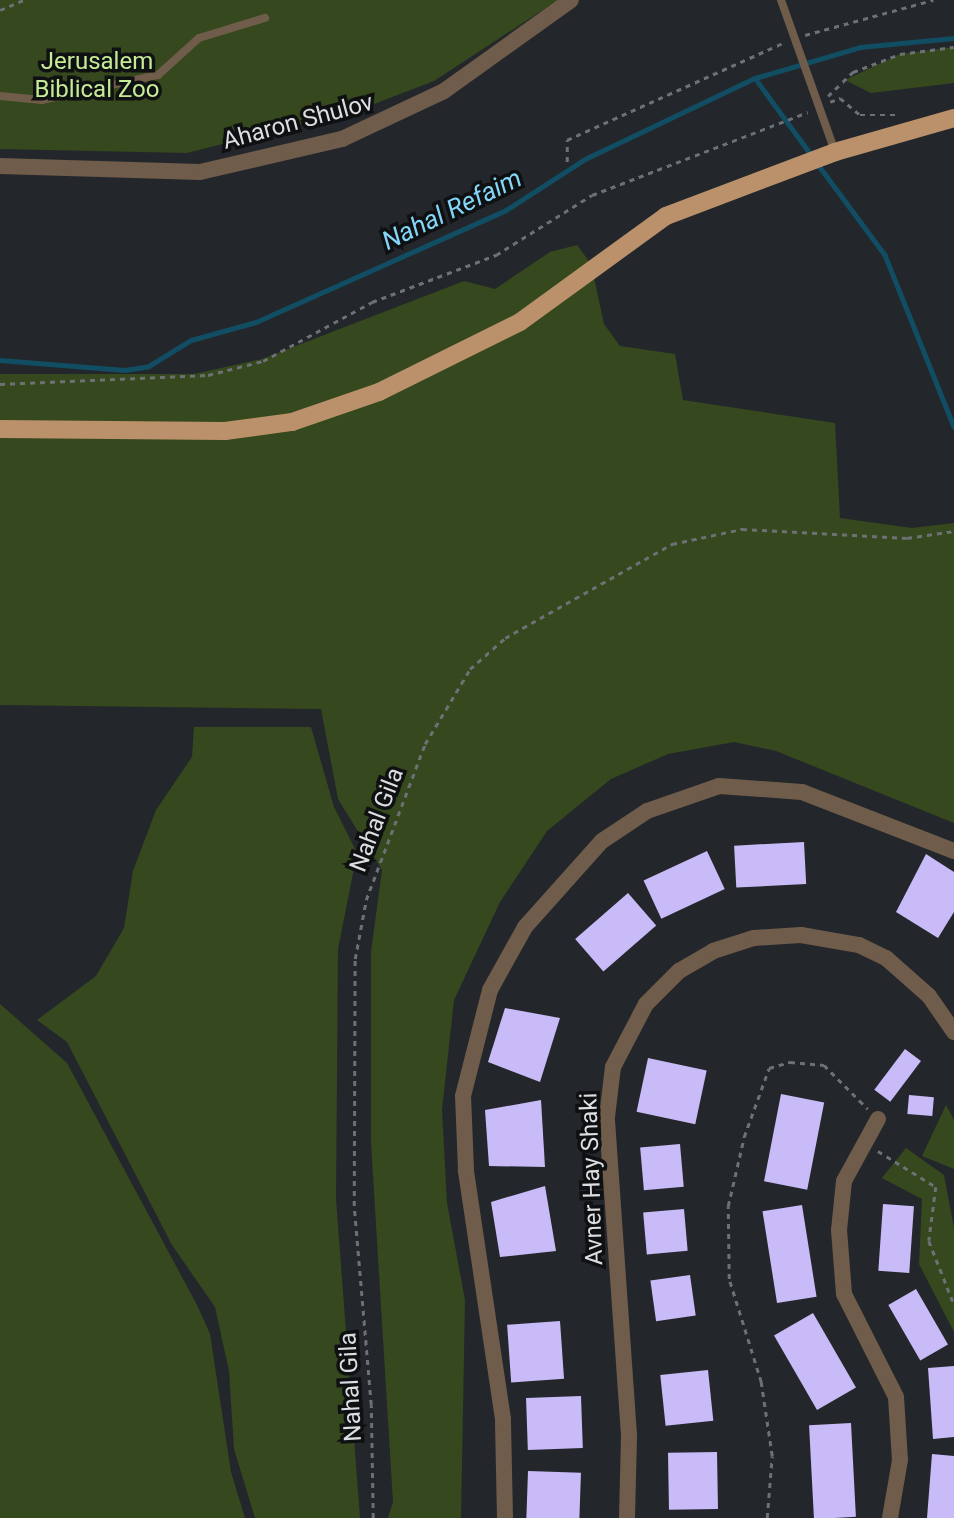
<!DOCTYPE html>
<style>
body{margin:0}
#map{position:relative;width:954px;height:1518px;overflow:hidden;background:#23272b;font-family:Roboto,sans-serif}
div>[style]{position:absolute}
.green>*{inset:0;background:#36481d}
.stream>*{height:4.5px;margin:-2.25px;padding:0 2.25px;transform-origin:2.25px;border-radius:2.25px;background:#114d63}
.building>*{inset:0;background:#c8bbf8;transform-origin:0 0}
.path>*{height:2.5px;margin-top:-1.25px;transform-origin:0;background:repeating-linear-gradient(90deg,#6d7074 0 5px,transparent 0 10px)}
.service>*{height:8px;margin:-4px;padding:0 4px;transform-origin:4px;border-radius:4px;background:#705c4a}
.minor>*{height:16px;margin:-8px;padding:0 8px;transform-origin:8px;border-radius:8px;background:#705c4a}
.primary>*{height:18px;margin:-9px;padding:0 9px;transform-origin:9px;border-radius:9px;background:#ba916a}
span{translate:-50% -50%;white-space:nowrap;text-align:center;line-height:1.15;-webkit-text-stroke:7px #0e1012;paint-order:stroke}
.park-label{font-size:24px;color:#c6eb97}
.street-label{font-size:24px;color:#dcdee1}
.water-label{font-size:26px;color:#84d5f7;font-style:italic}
</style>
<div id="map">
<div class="green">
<div style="clip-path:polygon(0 0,558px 0,434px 81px,361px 109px,187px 153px,0 149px)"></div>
<div style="clip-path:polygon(954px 47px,954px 83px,871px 93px,845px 80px,900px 54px)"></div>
<div style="clip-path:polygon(577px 245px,591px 264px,604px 324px,620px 346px,675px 354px,683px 400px,835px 423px,840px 518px,912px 528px,954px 523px,954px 823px,776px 751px,734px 742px,668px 754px,611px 779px,547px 831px,500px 902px,454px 1000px,442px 1110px,447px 1203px,465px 1300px,461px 1518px,388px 1518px,393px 1502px,371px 1143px,371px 952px,382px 870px,338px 799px,321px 709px,0 705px,0 374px,194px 374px,262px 359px,464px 281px,495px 289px,550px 252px)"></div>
<div style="clip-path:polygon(194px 727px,311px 727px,334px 807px,357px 853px,338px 949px,336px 1199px,360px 1518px,255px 1518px,234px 1449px,229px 1371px,215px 1307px,172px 1245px,67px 1042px,37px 1020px,96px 976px,124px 928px,133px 871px,156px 810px,192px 757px)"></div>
<div style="clip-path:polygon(0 1004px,67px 1063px,197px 1305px,210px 1334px,231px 1472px,245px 1518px,0 1518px)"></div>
<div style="clip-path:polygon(946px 1105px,954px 1120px,954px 1169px,922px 1156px)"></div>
<div style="clip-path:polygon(906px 1148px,944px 1175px,954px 1228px,954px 1332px,919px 1264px,922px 1199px,882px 1178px)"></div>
</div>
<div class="stream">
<div style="left:755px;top:78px;width:97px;rotate:53.8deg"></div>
<div style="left:817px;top:163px;width:114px;rotate:53.5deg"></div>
<div style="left:885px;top:255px;width:185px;rotate:68.1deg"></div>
<div style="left:0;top:360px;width:125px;rotate:4.6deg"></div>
<div style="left:125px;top:370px;width:24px;rotate:-9deg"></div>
<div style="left:149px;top:366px;width:49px;rotate:-31.8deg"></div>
<div style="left:191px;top:340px;width:67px;rotate:-15.5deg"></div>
<div style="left:256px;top:322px;width:274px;rotate:-24.1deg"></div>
<div style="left:506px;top:210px;width:94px;rotate:-32.8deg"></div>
<div style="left:585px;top:159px;width:188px;rotate:-25.5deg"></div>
<div style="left:755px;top:78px;width:109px;rotate:-16.4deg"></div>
<div style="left:860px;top:47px;width:94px;rotate:-5.5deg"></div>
</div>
<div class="building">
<div style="left:804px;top:842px;width:42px;height:70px;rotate:87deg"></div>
<div style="left:707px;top:851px;width:42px;height:70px;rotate:65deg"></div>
<div style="clip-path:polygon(926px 854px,954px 872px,954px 912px,938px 938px,896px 912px)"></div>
<div style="left:628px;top:893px;width:43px;height:70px;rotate:49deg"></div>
<div style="clip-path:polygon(505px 1008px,560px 1018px,540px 1082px,488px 1062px)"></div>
<div style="left:905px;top:1049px;width:20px;height:51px;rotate:37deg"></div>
<div style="left:648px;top:1058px;width:60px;height:55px;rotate:12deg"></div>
<div style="left:781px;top:1094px;width:44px;height:89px;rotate:11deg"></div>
<div style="left:909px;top:1095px;width:25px;height:19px;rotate:5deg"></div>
<div style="clip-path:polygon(541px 1100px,545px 1167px,489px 1166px,485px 1110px)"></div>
<div style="left:680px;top:1144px;width:43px;height:40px;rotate:85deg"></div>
<div style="clip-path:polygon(545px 1186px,556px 1251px,500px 1257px,491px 1202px)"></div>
<div style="left:883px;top:1204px;width:31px;height:67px;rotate:4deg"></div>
<div style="left:802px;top:1205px;width:93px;height:40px;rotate:81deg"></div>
<div style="left:684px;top:1209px;width:42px;height:41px;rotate:85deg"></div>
<div style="left:690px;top:1275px;width:41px;height:40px;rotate:82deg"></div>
<div style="left:916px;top:1289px;width:64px;height:32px;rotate:60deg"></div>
<div style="left:813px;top:1313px;width:86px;height:45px;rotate:60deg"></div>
<div style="left:560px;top:1321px;width:58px;height:53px;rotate:86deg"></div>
<div style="clip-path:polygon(954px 1366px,954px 1437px,933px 1439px,928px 1368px)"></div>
<div style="left:708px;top:1370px;width:51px;height:48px;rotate:84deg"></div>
<div style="left:581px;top:1396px;width:52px;height:55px;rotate:88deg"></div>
<div style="left:851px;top:1423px;width:94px;height:42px;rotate:87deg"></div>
<div style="left:717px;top:1452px;width:57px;height:49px;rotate:89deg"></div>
<div style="clip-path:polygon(932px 1454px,954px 1456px,954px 1518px,927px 1518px)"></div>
<div style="left:528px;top:1471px;width:53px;height:47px;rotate:2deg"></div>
</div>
<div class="path">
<div style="left:0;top:10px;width:26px;rotate:-23deg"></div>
<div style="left:805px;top:35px;width:133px;rotate:-15.3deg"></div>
<div style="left:828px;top:96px;width:35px;rotate:-44deg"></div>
<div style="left:853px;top:72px;width:50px;rotate:-21deg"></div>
<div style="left:900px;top:54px;width:54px;rotate:-7.4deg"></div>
<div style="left:830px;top:102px;width:11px;rotate:-22deg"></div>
<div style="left:840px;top:98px;width:26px;rotate:40deg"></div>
<div style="left:860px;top:115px;width:40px"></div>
<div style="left:567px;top:162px;width:22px;rotate:-90deg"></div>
<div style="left:567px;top:140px;width:239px;rotate:-24.2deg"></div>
<div style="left:0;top:384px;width:208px;rotate:-2.5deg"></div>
<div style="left:208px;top:375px;width:57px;rotate:-14.3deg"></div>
<div style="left:263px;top:361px;width:124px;rotate:-28.4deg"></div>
<div style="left:372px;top:302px;width:133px;rotate:-20.8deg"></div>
<div style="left:496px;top:255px;width:113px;rotate:-32deg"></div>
<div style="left:592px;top:195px;width:231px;rotate:-21deg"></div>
<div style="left:878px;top:1151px;width:68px;rotate:31.8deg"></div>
<div style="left:936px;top:1187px;width:54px;rotate:97.4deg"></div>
<div style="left:929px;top:1241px;width:68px;rotate:68.4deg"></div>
<div style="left:373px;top:1518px;width:113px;rotate:-91deg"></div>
<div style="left:371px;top:1405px;width:200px;rotate:-94.9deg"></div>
<div style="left:354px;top:1206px;width:247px;rotate:-89.8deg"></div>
<div style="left:355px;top:959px;width:60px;rotate:-79.4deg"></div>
<div style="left:366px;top:900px;width:167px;rotate:-69.3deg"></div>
<div style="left:425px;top:744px;width:87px;rotate:-59deg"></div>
<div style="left:470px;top:669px;width:47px;rotate:-41.5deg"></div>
<div style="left:505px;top:638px;width:192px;rotate:-29.4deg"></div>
<div style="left:672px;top:544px;width:72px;rotate:-12.1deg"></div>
<div style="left:742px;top:529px;width:165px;rotate:3.1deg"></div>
<div style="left:907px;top:538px;width:48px;rotate:-8.5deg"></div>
<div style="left:767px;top:1518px;width:62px;rotate:-85.4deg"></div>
<div style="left:772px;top:1456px;width:75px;rotate:-98.5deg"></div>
<div style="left:761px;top:1382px;width:108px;rotate:-107.3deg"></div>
<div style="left:729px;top:1279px;width:73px;rotate:-90.8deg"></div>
<div style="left:728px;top:1206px;width:71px;rotate:-76.9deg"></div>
<div style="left:744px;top:1137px;width:73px;rotate:-70.1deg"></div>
<div style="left:769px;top:1068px;width:22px;rotate:-16deg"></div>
<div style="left:790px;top:1062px;width:34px;rotate:5deg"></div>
<div style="left:824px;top:1065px;width:62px;rotate:45deg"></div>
</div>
<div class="service">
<div style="left:781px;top:0;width:161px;rotate:70.4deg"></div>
<div style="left:0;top:96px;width:42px;rotate:5.4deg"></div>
<div style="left:42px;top:100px;width:119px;rotate:-12.2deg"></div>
<div style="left:158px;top:75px;width:55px;rotate:-42.1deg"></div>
<div style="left:199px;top:38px;width:69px;rotate:-16.9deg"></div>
</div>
<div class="minor">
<div style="left:0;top:166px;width:200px;rotate:1.7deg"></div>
<div style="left:200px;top:172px;width:146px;rotate:-13.1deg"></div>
<div style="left:342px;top:139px;width:113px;rotate:-25.2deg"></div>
<div style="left:444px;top:91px;width:156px;rotate:-35.6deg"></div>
<div style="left:878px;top:1119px;width:71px;rotate:118.7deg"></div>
<div style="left:844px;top:1181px;width:49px;rotate:95.8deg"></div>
<div style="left:839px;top:1230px;width:64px;rotate:85.5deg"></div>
<div style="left:844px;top:1294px;width:115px;rotate:63.2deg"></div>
<div style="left:896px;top:1397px;width:63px;rotate:86.4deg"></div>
<div style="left:900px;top:1460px;width:59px;rotate:99.8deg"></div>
<div style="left:505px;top:1518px;width:99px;rotate:-91.2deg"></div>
<div style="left:503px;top:1419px;width:252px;rotate:-98.5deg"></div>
<div style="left:466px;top:1170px;width:74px;rotate:-92.3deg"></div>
<div style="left:463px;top:1096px;width:109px;rotate:-75.7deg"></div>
<div style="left:490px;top:990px;width:72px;rotate:-60.9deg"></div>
<div style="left:525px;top:927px;width:115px;rotate:-48.2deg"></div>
<div style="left:602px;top:841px;width:54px;rotate:-33.7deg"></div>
<div style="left:647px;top:811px;width:76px;rotate:-19.1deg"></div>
<div style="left:719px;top:786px;width:83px;rotate:4.1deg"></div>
<div style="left:802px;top:792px;width:163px;rotate:21.2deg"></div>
<div style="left:627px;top:1518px;width:83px;rotate:-88.6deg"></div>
<div style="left:629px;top:1435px;width:319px;rotate:-94deg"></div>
<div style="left:607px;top:1117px;width:50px;rotate:-83.2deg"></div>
<div style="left:613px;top:1067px;width:71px;rotate:-62.4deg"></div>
<div style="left:646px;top:1004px;width:47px;rotate:-45deg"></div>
<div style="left:679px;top:971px;width:39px;rotate:-30deg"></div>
<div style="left:713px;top:951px;width:43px;rotate:-17.6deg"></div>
<div style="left:754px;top:938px;width:47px;rotate:-3.7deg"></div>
<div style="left:801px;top:935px;width:59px;rotate:9.8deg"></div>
<div style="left:859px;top:945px;width:30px;rotate:26deg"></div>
<div style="left:886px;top:958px;width:57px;rotate:41.5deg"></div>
<div style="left:929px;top:996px;width:44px;rotate:55.2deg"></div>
</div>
<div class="primary">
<div style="left:0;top:429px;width:225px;rotate:0.5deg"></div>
<div style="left:225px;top:431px;width:68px;rotate:-7.7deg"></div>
<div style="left:292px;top:422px;width:92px;rotate:-19deg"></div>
<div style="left:379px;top:392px;width:157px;rotate:-26.4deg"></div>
<div style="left:520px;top:322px;width:180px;rotate:-36deg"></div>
<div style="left:666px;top:216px;width:181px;rotate:-20.7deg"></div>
<div style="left:835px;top:152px;width:124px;rotate:-15.9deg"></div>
</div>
<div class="park-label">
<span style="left:97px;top:76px">Jerusalem<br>Biblical Zoo</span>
</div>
<div class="street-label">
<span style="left:298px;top:122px;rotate:-15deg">Aharon Shulov</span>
<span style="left:377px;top:820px;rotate:-69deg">Nahal Gila</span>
<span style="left:592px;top:1179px;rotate:-92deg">Avner Hay Shaki</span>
<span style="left:351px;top:1387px;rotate:-93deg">Nahal Gila</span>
</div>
<div class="water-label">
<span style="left:452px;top:210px;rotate:-26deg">Nahal Refaim</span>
</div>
</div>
